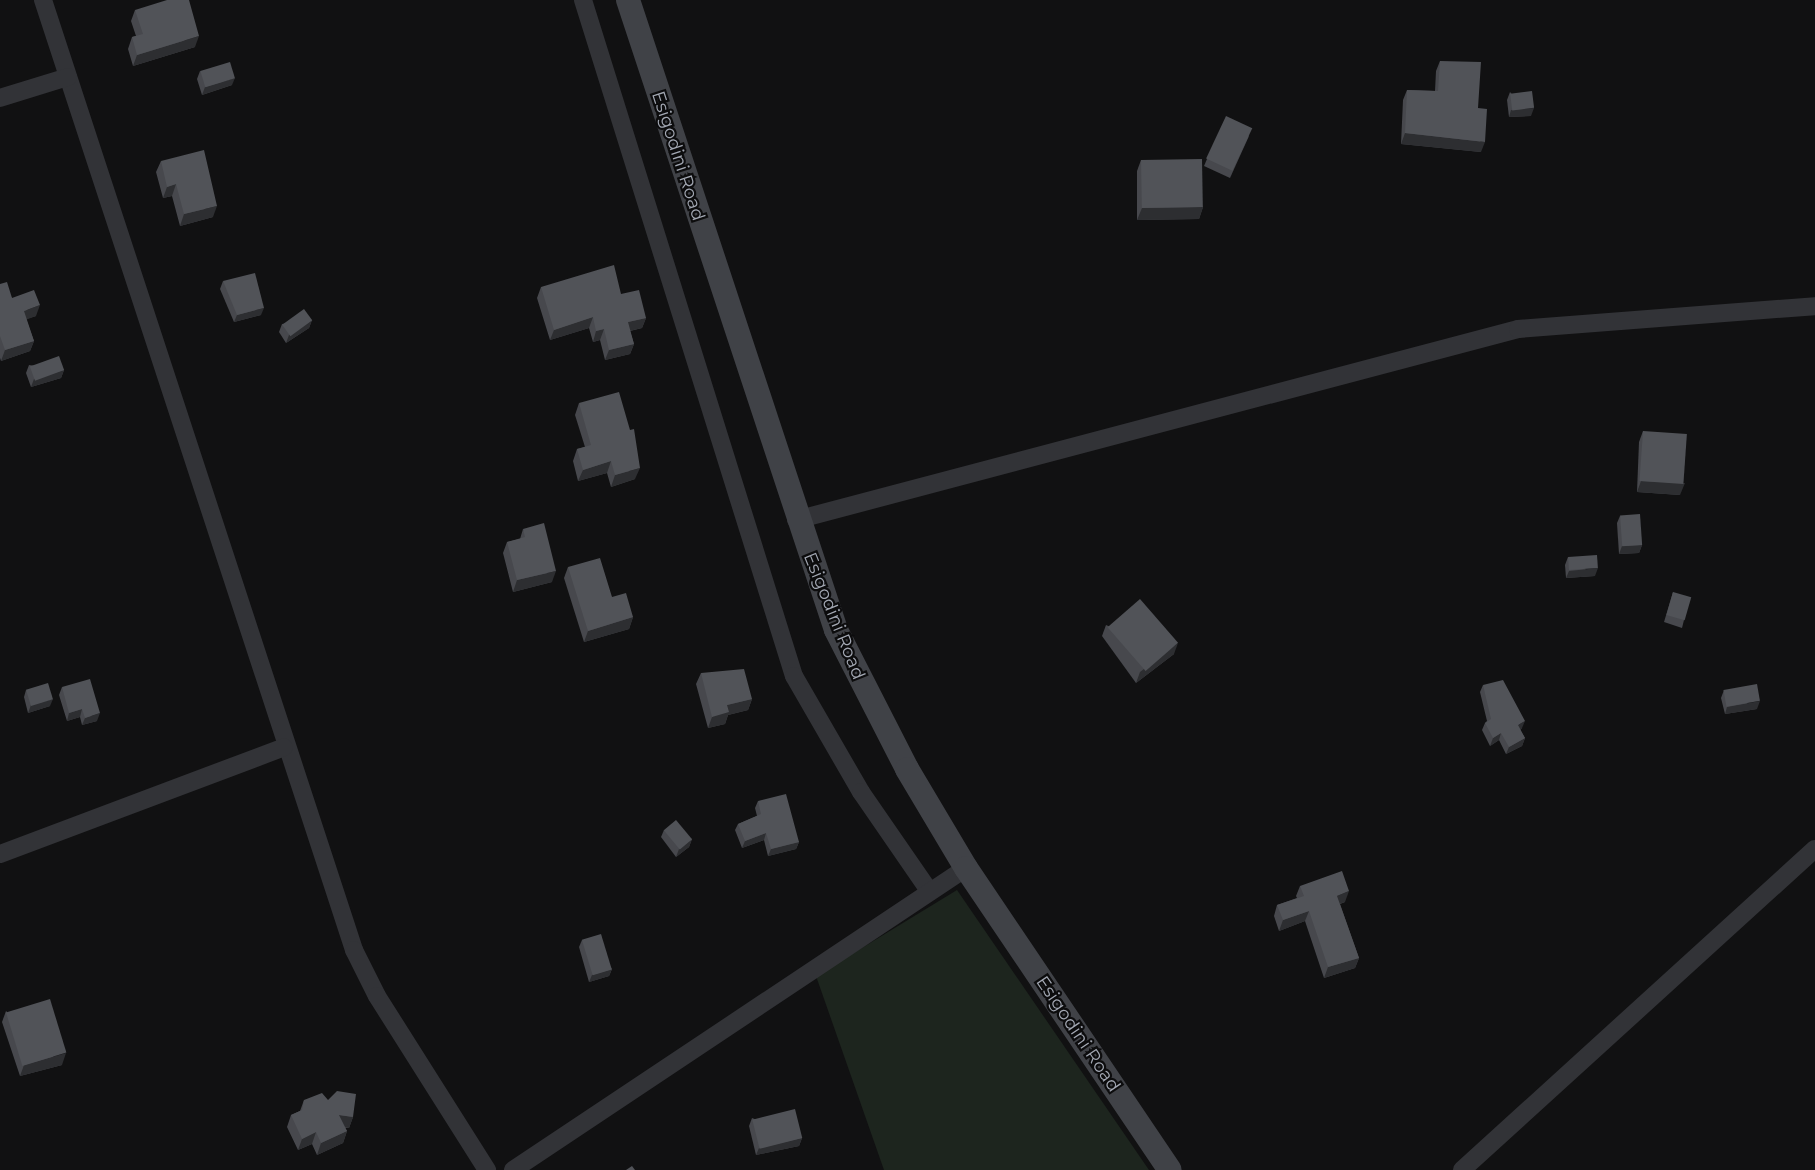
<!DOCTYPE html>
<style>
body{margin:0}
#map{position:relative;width:1815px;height:1170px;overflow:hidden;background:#111112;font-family:Montserrat,sans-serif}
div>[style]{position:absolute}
.green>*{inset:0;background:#1d251e}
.minor>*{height:18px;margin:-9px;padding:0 9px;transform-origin:9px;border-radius:9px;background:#323337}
.secondary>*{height:24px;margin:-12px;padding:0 12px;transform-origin:12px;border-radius:12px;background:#404247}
.wall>*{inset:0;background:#47484d}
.shaded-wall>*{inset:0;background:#2d2e31}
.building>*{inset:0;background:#515358;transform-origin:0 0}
span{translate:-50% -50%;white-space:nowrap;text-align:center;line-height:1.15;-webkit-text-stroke:4.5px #0c0c0d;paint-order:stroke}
.street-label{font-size:18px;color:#a3a8b3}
</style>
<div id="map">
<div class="green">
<div style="clip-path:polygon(957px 890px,1149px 1170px,884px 1170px,816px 976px)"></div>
</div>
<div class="minor">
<div style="left:43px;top:0;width:1000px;rotate:71.87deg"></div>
<div style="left:354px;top:950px;width:51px;rotate:63.4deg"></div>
<div style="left:377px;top:996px;width:206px;rotate:57.7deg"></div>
<div style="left:583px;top:0;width:708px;rotate:72.67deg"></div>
<div style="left:794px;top:676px;width:134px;rotate:60deg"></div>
<div style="left:861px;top:792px;width:121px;rotate:55.4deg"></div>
<div style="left:0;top:98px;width:71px;rotate:-17.2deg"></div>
<div style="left:796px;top:520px;width:747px;rotate:-14.82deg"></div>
<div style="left:1518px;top:329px;width:298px;rotate:-4.4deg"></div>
<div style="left:0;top:854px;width:303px;rotate:-20.6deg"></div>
<div style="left:513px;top:1170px;width:544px;rotate:-33.69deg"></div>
<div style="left:1462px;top:1170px;width:477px;rotate:-42.3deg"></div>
</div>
<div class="secondary">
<div style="left:628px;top:0;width:663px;rotate:71.73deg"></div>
<div style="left:836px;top:630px;width:156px;rotate:62.9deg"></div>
<div style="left:907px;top:769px;width:115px;rotate:59.2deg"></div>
<div style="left:966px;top:868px;width:364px;rotate:56deg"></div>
</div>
<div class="wall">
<div style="clip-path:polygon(135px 10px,195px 47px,133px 66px,128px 49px,132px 37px,136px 36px,131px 21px)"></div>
<div style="clip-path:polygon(1440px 61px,1478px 108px,1481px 152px,1401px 144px,1403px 100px,1407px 90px,1435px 91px,1436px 71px)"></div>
<div style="clip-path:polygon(200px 71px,232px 85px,202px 95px,197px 79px)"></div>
<div style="clip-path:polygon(1510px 92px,1531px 116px,1509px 117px,1507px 100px)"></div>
<div style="clip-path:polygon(1249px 136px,1230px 178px,1204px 166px,1207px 159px)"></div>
<div style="clip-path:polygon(1141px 160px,1203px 207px,1199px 219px,1137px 220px,1137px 171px)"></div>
<div style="clip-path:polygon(161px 161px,213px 217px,180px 226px,172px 196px,163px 198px,156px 172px)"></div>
<div style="clip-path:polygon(223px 281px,261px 315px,234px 322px,220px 289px)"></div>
<div style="clip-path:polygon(0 284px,12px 298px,36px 316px,26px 319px,34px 341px,30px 351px,1px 361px,0 358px)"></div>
<div style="clip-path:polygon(541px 287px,621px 294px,646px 318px,642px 328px,630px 331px,634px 344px,630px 354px,605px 360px,600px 340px,593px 342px,589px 328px,550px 340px,537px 298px)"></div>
<div style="clip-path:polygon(312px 320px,309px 328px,286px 343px,279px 332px,282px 324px)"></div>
<div style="clip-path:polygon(29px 365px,64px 370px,61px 378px,31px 387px,26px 373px)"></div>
<div style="clip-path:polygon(579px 403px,635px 479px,611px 487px,607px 473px,578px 481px,573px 461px,577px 449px,585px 447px,575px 415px)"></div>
<div style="clip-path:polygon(1643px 431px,1680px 495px,1637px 492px,1639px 442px)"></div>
<div style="clip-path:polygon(1620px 516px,1642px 545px,1639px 553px,1619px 554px,1617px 523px)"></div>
<div style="clip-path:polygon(523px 529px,552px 582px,513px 592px,503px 553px,507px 542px,520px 539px)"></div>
<div style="clip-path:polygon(1568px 557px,1595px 576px,1566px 578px,1565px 565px)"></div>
<div style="clip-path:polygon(568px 567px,612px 597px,633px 617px,629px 629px,584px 642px,564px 578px)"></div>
<div style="clip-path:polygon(1673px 592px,1684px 620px,1682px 628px,1664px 622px)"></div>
<div style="clip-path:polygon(1106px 625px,1174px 654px,1136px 683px,1102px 636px)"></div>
<div style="clip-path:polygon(701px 673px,752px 699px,748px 710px,728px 715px,725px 724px,708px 728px,696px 684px)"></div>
<div style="clip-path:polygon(1483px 685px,1522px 728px,1520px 730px,1525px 738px,1522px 746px,1506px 754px,1499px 740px,1490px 746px,1482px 730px,1485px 723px,1487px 721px,1480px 692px)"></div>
<div style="clip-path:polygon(62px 687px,97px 721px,82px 725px,80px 717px,67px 721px,59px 695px)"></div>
<div style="clip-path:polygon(26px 690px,50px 706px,28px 713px,24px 697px)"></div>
<div style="clip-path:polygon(1724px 690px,1757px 709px,1725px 714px,1721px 698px)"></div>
<div style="clip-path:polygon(758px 801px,799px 842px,796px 849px,768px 856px,764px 840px,742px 848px,735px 830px,738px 824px,757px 816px,755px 808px)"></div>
<div style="clip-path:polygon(664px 830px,692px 839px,689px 847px,676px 857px,661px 837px)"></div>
<div style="clip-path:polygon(1300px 886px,1345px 902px,1340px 904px,1359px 958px,1355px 968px,1324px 978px,1305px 921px,1279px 931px,1274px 916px,1277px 905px,1297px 898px,1296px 896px)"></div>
<div style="clip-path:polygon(582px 940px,612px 969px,609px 976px,589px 982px,579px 947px)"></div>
<div style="clip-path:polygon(6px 1011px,62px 1065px,20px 1076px,2px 1022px)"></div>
<div style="clip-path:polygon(304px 1100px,328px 1100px,353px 1117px,349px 1128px,345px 1128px,347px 1131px,343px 1143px,317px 1155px,312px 1144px,298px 1150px,287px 1127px,291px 1115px,300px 1111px)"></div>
<div style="clip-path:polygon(752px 1118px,802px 1138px,799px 1146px,756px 1155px,749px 1126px)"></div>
</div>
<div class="shaded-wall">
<div style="clip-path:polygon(199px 36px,195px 47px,133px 66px,137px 55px)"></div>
<div style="clip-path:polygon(235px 78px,232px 85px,202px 95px,205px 87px)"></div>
<div style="clip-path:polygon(1534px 108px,1531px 116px,1509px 117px,1511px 110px)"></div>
<div style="clip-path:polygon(1405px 133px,1485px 142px,1481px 152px,1401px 144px)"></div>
<div style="clip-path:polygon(176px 184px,172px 196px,163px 198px,167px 187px)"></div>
<div style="clip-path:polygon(217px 206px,213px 217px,180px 226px,184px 214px)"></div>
<div style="clip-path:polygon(1203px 207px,1199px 219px,1137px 220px,1142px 208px)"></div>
<div style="clip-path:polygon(40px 305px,36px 316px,20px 322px,24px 311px)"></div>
<div style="clip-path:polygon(264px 308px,261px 315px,234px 322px,237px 315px)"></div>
<div style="clip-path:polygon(593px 317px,589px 328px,550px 340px,554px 330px)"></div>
<div style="clip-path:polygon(646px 318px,642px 328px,625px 332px,628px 322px)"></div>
<div style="clip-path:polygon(312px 320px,309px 328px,286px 343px,289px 335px)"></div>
<div style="clip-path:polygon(604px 329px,600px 340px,593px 342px,596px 331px)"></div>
<div style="clip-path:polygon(34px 341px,30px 351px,1px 361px,5px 350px)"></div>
<div style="clip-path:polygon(634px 344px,630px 354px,605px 360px,609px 350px)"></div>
<div style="clip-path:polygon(64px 370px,61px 378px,31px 387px,34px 379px)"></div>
<div style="clip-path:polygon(611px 461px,607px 473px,578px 481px,583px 470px)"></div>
<div style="clip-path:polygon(640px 468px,635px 479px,611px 487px,615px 475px)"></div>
<div style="clip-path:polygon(1641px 481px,1685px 483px,1680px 495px,1637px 492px)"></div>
<div style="clip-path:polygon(1642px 545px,1639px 553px,1619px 554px,1622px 546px)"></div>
<div style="clip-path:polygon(1598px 568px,1595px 576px,1566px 578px,1569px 571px)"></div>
<div style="clip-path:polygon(556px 571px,552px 582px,513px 592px,517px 580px)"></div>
<div style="clip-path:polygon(633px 617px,629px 629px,584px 642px,588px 631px)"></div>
<div style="clip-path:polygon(1178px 643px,1174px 654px,1136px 683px,1140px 672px)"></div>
<div style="clip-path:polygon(53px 699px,50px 706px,28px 713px,31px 705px)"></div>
<div style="clip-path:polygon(752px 699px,748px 710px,728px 715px,725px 724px,708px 728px,712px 717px,727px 705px)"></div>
<div style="clip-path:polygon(1760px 701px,1757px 709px,1725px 714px,1727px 707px)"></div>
<div style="clip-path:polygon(82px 709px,80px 717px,67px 721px,69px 713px)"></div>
<div style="clip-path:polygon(100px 713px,97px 721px,82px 725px,85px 718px)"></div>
<div style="clip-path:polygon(1525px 721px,1522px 728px,1515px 733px,1518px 725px)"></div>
<div style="clip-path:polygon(1501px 733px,1499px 740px,1490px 746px,1493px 738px)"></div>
<div style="clip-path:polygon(1525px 738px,1522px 746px,1506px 754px,1509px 747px)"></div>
<div style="clip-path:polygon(766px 833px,764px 840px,742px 848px,745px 841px)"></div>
<div style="clip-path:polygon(692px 839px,689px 847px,676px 857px,679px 849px)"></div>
<div style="clip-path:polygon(799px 842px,796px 849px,768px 856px,771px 849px)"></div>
<div style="clip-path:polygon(1349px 891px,1345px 902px,1333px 906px,1337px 896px)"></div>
<div style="clip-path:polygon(1309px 911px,1305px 921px,1279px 931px,1283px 920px)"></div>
<div style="clip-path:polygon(1359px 958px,1355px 968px,1324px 978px,1328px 967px)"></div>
<div style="clip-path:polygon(612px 969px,609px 976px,589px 982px,592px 975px)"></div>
<div style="clip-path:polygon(66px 1053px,62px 1065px,20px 1076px,24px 1065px)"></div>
<div style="clip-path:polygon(339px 1115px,353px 1117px,349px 1128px,335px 1126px)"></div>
<div style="clip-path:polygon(347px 1131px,343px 1143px,317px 1155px,321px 1143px)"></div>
<div style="clip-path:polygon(316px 1132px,312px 1144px,298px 1150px,302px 1139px)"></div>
<div style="clip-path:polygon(802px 1138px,799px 1146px,756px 1155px,759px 1148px)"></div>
</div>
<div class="building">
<div style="clip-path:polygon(167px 0,189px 0,199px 36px,137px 55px,132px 37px,143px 34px,135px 10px)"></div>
<div style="clip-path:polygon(1440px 61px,1481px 62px,1478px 108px,1487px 109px,1485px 142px,1405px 133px,1407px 90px,1438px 91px)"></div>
<div style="left:230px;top:62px;width:17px;height:31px;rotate:73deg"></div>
<div style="left:1532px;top:91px;width:17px;height:22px;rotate:83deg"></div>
<div style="left:1226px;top:116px;width:29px;height:47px;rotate:25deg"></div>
<div style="clip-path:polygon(204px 150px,217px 206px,184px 214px,176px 184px,167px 187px,161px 161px)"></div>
<div style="left:1202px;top:159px;width:48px;height:61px;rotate:89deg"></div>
<div style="clip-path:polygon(614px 265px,621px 294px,639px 290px,646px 318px,628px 322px,634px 344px,609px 350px,604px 329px,596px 331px,593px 317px,554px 330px,541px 287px)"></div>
<div style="clip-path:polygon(255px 273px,264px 308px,237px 315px,223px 281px)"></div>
<div style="clip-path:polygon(7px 282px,12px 298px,34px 290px,40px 305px,24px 311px,34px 341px,5px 350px,0 336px,0 284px)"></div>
<div style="left:304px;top:309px;width:14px;height:27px;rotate:54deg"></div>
<div style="left:59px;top:356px;width:15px;height:31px;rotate:70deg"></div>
<div style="clip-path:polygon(619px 392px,630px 430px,634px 429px,640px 468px,615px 475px,611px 461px,583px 470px,577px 449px,591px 445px,579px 403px)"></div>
<div style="left:1643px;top:431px;width:44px;height:50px;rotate:4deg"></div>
<div style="left:1640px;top:514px;width:31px;height:20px;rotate:86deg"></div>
<div style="clip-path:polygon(544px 523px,556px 571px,517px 580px,507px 542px,525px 537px,523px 529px)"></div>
<div style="left:1597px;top:555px;width:13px;height:29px;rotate:86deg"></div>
<div style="clip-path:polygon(600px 558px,612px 597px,626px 593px,633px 617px,588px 631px,568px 567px)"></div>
<div style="left:1673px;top:592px;width:19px;height:24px;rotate:16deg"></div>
<div style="left:1140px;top:599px;width:58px;height:43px;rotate:49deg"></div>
<div style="clip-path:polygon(744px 669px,752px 699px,727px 705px,729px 712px,712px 717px,701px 673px)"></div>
<div style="clip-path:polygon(90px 679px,100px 713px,85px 718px,82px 709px,69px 713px,62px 687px)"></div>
<div style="clip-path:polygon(1503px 680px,1525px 721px,1518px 725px,1525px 738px,1509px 747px,1501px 733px,1493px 738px,1485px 723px,1491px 719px,1483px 685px)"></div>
<div style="left:48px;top:683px;width:17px;height:23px;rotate:73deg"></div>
<div style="left:1757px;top:684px;width:17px;height:34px;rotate:80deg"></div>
<div style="clip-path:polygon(786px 794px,799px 842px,771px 849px,766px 833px,745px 841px,738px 824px,761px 814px,758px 801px)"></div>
<div style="left:676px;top:820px;width:25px;height:16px;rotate:50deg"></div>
<div style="clip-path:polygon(1342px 871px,1349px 891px,1337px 896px,1359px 958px,1328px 967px,1309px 911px,1283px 920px,1277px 905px,1304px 896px,1300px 886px)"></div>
<div style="left:601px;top:934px;width:37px;height:20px;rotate:73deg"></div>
<div style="left:50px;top:999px;width:56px;height:46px;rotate:73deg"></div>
<div style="clip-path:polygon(337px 1091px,356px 1094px,353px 1117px,339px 1115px,347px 1131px,321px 1143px,316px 1132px,302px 1139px,291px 1115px,302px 1110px,304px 1100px,322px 1093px,328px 1100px)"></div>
<div style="left:795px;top:1109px;width:30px;height:44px;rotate:76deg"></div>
<div style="clip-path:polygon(632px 1166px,635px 1170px,626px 1170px)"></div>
</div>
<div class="street-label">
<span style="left:678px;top:156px;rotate:72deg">Esigodini Road</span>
<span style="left:834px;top:616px;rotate:68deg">Esigodini Road</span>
<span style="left:1078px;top:1034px;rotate:56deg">Esigodini Road</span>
</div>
</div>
